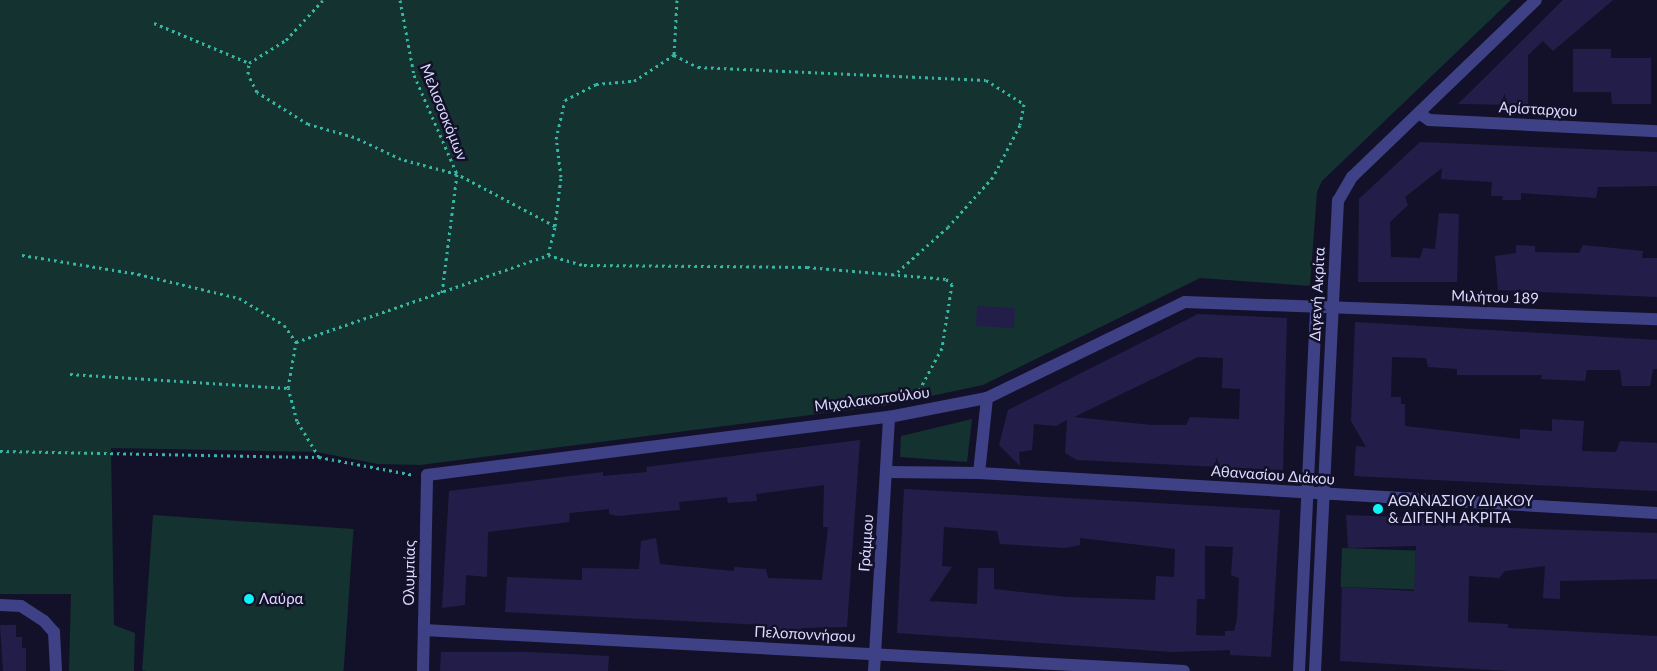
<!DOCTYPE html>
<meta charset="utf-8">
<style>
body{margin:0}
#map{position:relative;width:1657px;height:671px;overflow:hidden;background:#131129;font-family:Lato,sans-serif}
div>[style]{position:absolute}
.green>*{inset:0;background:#14322f;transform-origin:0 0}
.building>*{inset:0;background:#231e49;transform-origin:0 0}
.path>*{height:3px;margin-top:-1.5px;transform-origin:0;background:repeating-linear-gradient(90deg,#35b7a4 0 2.5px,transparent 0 6.5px)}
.minor>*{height:12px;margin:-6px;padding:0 6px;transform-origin:6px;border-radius:6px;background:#3e4186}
.dots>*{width:14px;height:14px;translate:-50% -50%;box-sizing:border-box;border:2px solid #131129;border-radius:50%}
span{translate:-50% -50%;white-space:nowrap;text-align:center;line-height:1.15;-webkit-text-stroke:5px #131129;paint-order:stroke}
.street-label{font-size:15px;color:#dbdafe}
.poi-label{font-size:15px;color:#dbdafe}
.left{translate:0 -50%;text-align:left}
</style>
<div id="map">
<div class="green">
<div style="clip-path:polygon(0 0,1511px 0,1322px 181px,1317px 192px,1310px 286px,1200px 278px,983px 385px,888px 405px,420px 465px,378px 464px,317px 452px,111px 448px,114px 625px,135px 633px,134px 671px,69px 671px,71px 594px,0 594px)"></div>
<div style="clip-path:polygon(972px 419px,967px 462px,900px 457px,901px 436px)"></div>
<div style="left:153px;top:515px;width:201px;height:156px;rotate:4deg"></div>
<div style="left:1342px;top:548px;width:74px;height:39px;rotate:2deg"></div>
</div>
<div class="building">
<div style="clip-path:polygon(1563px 0,1613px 0,1553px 51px,1543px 41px,1528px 55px,1528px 105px,1458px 104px)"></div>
<div style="clip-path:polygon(1573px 49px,1611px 49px,1611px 58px,1651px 58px,1651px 104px,1612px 104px,1611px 92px,1573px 92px)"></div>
<div style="clip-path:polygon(1420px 142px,1657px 152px,1657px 186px,1598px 187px,1596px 198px,1521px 193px,1521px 200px,1502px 200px,1503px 196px,1491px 196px,1492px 182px,1441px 179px,1442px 168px,1405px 197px,1408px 205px,1390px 222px,1391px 257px,1420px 258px,1423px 248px,1435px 249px,1439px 213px,1459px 214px,1457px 282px,1358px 282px,1359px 199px)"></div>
<div style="clip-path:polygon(1516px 245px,1535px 246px,1535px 252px,1579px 253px,1583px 245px,1643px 251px,1642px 258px,1657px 258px,1657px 297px,1498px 290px,1495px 256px,1516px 253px)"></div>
<div style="left:1015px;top:308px;width:20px;height:38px;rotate:93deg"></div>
<div style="clip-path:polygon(evenodd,1198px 314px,1287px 318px,1283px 470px,1077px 460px,1065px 453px,1067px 420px,1056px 426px,1034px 424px,1032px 450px,1019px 452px,1020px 466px,999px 445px,1008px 410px,1198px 314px,1198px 357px,1223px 358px,1222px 388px,1240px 389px,1239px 419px,1190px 417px,1186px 425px,1151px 425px,1074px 417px,1198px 357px)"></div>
<div style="clip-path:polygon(1355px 322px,1657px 340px,1657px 369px,1653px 369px,1650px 386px,1622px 386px,1620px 370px,1587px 370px,1585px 381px,1541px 379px,1542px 375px,1457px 375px,1457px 369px,1428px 367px,1426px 358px,1392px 357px,1391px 397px,1401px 397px,1401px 404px,1405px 404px,1405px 426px,1520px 439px,1520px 429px,1552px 431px,1552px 419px,1584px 421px,1582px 451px,1616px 452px,1620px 441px,1657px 443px,1657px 491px,1354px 476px,1356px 446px,1366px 447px,1351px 421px)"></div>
<div style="clip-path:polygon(860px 440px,847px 627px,802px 628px,797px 633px,769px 632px,765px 625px,505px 612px,507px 577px,582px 580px,582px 568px,639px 569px,641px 541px,656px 538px,660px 564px,734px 571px,734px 567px,766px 569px,768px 578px,822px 580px,828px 527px,823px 527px,824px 485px,756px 494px,757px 501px,728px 503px,727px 497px,679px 502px,680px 510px,618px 516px,609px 514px,609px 509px,570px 513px,569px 522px,488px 532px,487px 577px,466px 575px,465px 605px,442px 608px,449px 491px,603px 472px,603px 476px,647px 472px,646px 467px)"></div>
<div style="clip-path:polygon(evenodd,904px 489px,1280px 510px,1271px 657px,1230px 655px,1230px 650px,1172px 652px,897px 633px,904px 489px,944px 527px,997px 531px,1000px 544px,1065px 548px,1080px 545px,1080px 538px,1175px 549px,1174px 577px,1156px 576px,1155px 600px,1067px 597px,994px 589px,994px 568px,978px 568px,977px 604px,929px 601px,952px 567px,942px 566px,944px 527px,904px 489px,1205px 546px,1233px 547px,1231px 575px,1239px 578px,1237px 619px,1234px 631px,1225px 631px,1225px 636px,1196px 635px,1197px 599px,1205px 599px,1205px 546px)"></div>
<div style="clip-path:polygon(1346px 515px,1480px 520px,1479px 527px,1657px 533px,1657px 579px,1560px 581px,1560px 599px,1543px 598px,1545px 566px,1505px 571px,1499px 578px,1469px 576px,1468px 622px,1508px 624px,1508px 628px,1657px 636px,1657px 671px,1509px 671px,1340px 661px,1342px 587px,1414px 591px,1416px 546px,1348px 548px)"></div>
<div style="clip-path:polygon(0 625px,16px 625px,16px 637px,22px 637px,22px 648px,26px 648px,26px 671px,3px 671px)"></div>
<div style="clip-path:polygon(441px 652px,529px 652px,609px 656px,608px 671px,440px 671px)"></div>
</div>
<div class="path">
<div style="left:400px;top:0;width:76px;rotate:79.4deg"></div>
<div style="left:414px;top:75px;width:108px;rotate:66.5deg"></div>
<div style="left:457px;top:174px;width:120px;rotate:97.2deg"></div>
<div style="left:677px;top:0;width:55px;rotate:93.1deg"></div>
<div style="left:674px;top:55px;width:27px;rotate:27deg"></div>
<div style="left:698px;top:67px;width:288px;rotate:2.6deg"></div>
<div style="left:986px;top:80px;width:45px;rotate:32.3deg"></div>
<div style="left:1024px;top:104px;width:21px;rotate:101deg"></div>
<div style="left:1020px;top:125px;width:59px;rotate:117.4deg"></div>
<div style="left:993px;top:177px;width:67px;rotate:132deg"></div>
<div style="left:948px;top:227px;width:72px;rotate:138.4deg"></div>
<div style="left:154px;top:23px;width:103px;rotate:22.8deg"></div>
<div style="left:555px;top:226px;width:49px;rotate:-83deg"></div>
<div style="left:561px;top:177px;width:38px;rotate:-97deg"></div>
<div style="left:556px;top:139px;width:40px;rotate:-77deg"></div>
<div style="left:565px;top:100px;width:35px;rotate:-27deg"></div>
<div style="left:596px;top:84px;width:38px;rotate:-5deg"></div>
<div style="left:634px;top:81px;width:48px;rotate:-33deg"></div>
<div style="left:22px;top:255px;width:118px;rotate:9.3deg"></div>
<div style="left:138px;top:274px;width:104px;rotate:13.4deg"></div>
<div style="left:239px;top:298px;width:52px;rotate:31deg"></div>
<div style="left:284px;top:325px;width:21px;rotate:55deg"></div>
<div style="left:548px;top:255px;width:37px;rotate:16deg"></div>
<div style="left:584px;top:265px;width:223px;rotate:0.5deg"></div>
<div style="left:807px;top:267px;width:140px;rotate:4.9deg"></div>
<div style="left:946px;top:279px;width:8px;rotate:40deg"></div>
<div style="left:952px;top:284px;width:65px;rotate:98.9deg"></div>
<div style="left:942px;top:348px;width:57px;rotate:118.4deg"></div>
<div style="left:70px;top:374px;width:218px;rotate:3.7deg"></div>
<div style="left:0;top:451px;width:319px;rotate:1.1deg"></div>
<div style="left:319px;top:457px;width:97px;rotate:10.7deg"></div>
<div style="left:319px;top:457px;width:42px;rotate:-121.4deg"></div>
<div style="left:297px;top:421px;width:34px;rotate:-105deg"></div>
<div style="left:288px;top:388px;width:47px;rotate:-80.1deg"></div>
<div style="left:296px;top:342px;width:267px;rotate:-19deg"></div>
<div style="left:548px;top:255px;width:30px;rotate:-76deg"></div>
<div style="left:555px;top:226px;width:111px;rotate:-152deg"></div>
<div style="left:457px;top:174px;width:58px;rotate:-165deg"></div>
<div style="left:401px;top:159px;width:52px;rotate:-154.9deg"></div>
<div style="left:354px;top:137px;width:48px;rotate:-164.2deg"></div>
<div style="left:308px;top:124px;width:60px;rotate:-147.9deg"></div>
<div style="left:257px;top:92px;width:20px;rotate:-117deg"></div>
<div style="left:248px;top:74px;width:11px;rotate:-85deg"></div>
<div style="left:249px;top:63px;width:44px;rotate:-31.9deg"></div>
<div style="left:286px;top:40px;width:54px;rotate:-47.2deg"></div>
</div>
<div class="minor">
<div style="left:1419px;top:113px;width:12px;rotate:35deg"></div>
<div style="left:1429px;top:120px;width:228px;rotate:2.8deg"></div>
<div style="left:887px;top:472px;width:92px;rotate:0.6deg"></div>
<div style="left:979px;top:473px;width:679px;rotate:3.38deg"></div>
<div style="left:979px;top:473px;width:75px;rotate:-83.9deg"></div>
<div style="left:0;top:605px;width:21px;rotate:3deg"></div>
<div style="left:21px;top:606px;width:27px;rotate:33deg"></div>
<div style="left:44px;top:621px;width:15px;rotate:48deg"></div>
<div style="left:54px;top:632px;width:39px;rotate:87deg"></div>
<div style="left:424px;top:630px;width:761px;rotate:3.09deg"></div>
<div style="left:423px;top:671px;width:196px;rotate:-88.8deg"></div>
<div style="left:427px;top:475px;width:466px;rotate:-7.2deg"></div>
<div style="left:889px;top:417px;width:100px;rotate:-11deg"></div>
<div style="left:987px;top:398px;width:220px;rotate:-25.9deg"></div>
<div style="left:1185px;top:302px;width:472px;rotate:2.1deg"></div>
<div style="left:874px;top:671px;width:254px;rotate:-86.6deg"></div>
<div style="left:1299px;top:671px;width:365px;rotate:-87.3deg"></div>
<div style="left:1315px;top:671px;width:471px;rotate:-87.2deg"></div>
<div style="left:1338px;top:201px;width:28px;rotate:-60deg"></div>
<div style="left:1352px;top:177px;width:255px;rotate:-43.9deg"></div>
</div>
<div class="dots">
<div style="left:1378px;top:509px;background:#0df3f6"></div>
<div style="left:249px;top:599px;background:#0df3f6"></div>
</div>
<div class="street-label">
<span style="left:1538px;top:109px;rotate:3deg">Αρίσταρχου</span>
<span style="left:444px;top:112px;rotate:68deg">Μελισσοκόμων</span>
<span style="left:1317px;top:294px;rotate:-87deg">Διγενή Ακρίτα</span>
<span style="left:1495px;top:297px;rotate:2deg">Μιλήτου 189</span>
<span style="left:872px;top:399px;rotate:-7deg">Μιχαλακοπούλου</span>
<span style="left:1273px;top:475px;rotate:4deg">Αθανασίου Διάκου</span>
<span style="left:866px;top:543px;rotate:-86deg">Γράμμου</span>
<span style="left:409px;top:573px;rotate:-89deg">Ολυμπίας</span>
<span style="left:805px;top:634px;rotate:3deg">Πελοποννήσου</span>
</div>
<div class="poi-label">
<span class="left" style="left:1388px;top:509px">ΑΘΑΝΑΣΙΟΥ ΔΙΑΚΟΥ<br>&amp; ΔΙΓΕΝΗ ΑΚΡΙΤΑ</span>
<span class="left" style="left:259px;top:599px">Λαύρα</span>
</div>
</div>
